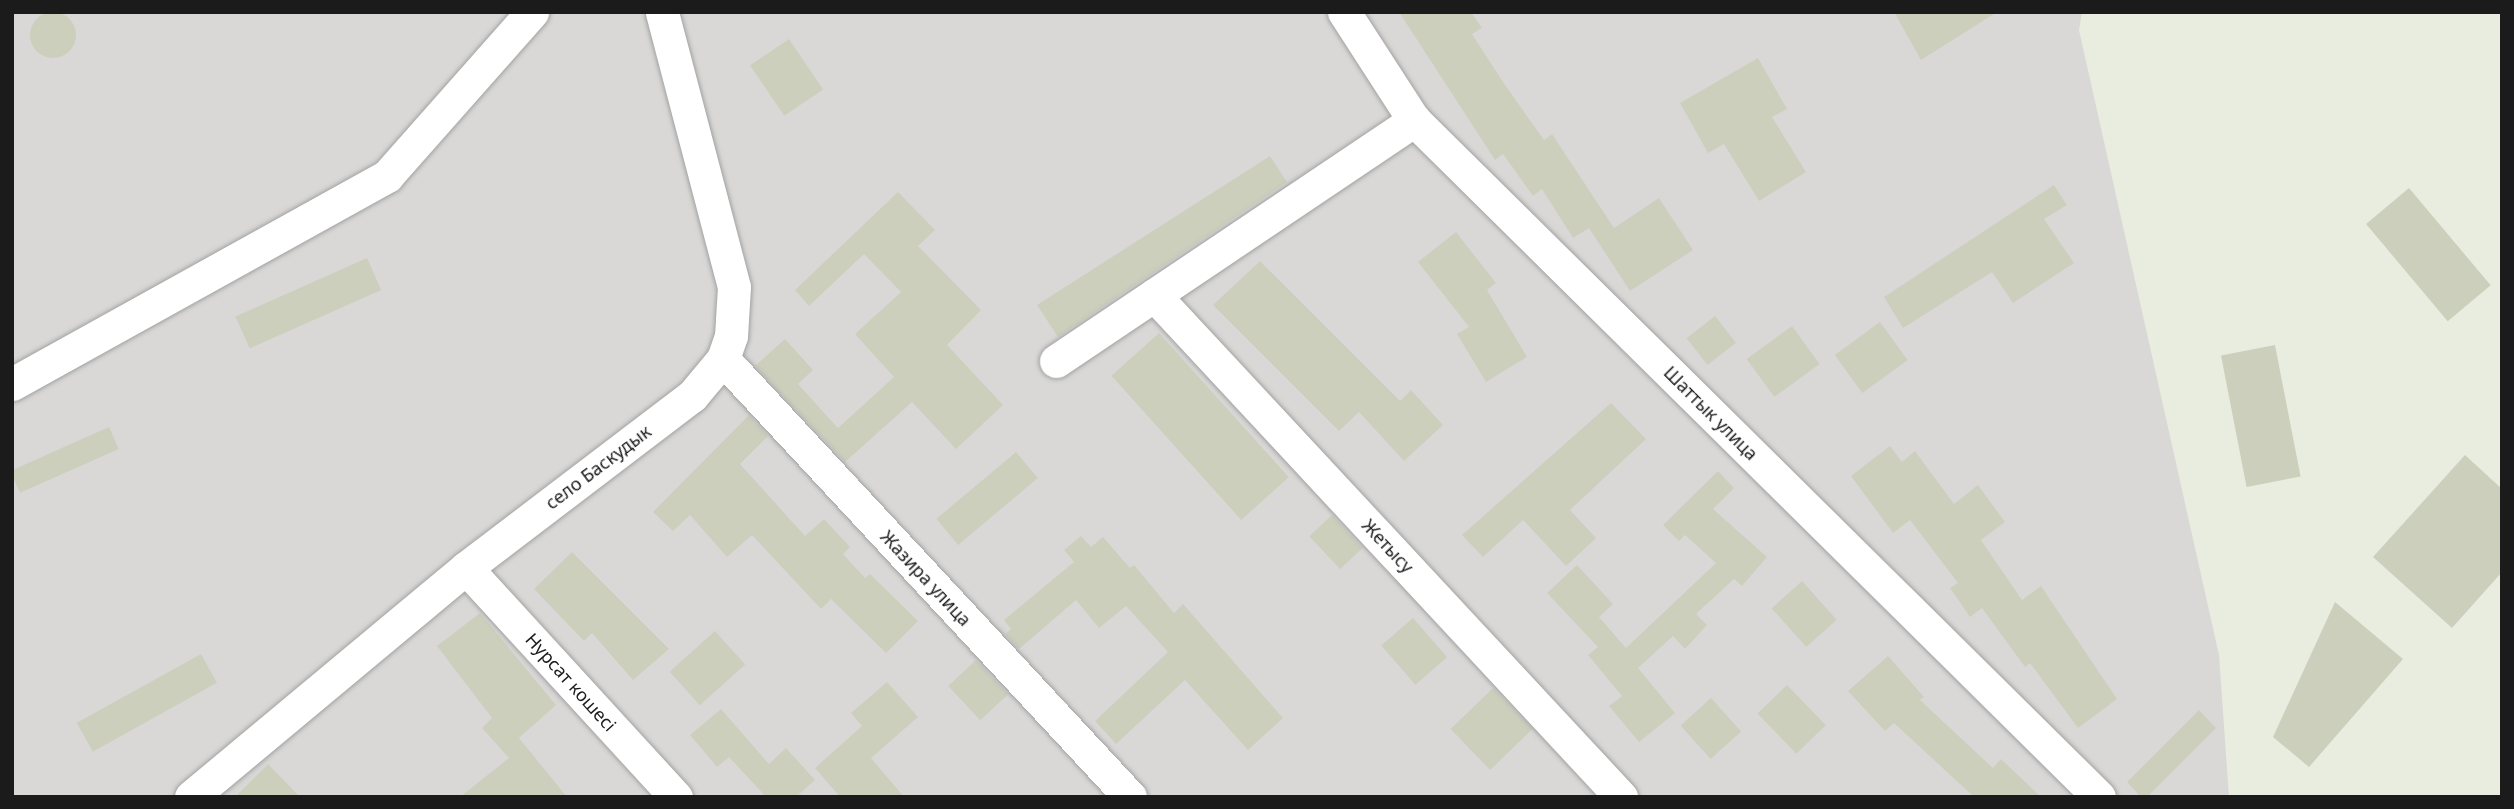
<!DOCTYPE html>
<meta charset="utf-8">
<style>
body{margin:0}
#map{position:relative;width:2514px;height:809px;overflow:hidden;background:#e8eddf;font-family:"Noto Sans",sans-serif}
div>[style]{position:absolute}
.residential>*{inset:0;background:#d9d8d7}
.building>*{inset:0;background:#cdcfbd;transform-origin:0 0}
.round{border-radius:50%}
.roads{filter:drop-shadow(0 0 2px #a2a2a2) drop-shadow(0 0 2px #a2a2a2)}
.minor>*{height:33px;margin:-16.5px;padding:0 16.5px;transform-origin:16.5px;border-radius:16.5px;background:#fff}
span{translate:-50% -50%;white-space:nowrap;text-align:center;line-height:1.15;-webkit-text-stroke:6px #fff;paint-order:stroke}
.street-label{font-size:18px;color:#1b1b1b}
.frame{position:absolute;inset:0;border:14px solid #1b1b1b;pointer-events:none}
</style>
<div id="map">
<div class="residential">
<div style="clip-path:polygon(12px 12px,2082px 12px,2079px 30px,2219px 655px,2229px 797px,12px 797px)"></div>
</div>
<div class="building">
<div class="round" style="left:30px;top:12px;width:46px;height:46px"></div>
<div style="clip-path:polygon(1399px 12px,1471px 12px,1482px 28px,1472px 34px,1503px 82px,1544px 140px,1552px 134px,1614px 228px,1659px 198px,1693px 250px,1630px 291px,1589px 228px,1573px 238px,1542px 189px,1533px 196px,1503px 154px,1495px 160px)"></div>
<div style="clip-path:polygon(1894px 12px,1997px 12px,1921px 60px)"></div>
<div style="left:789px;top:39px;width:61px;height:47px;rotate:56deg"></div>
<div style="clip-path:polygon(1758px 58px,1787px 109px,1772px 117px,1806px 172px,1759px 201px,1724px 144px,1708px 153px,1680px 103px)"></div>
<div style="clip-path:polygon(1270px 156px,1287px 182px,1058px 337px,1037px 305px)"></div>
<div style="clip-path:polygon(2054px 185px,2067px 205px,2044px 219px,2074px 263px,2013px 303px,1992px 272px,1903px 328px,1884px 297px)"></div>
<div style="left:2409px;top:188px;width:127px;height:56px;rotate:50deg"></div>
<div style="clip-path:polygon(898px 192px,935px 230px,918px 246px,981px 310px,947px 345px,1003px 405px,956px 449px,912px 402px,845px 462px,755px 366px,785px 339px,813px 370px,798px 384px,838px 428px,894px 377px,855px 334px,901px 292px,864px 254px,809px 306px,795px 290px)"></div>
<div style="clip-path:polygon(1456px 232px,1496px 283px,1487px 290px,1527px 357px,1486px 382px,1457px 334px,1469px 327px,1418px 262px)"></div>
<div style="left:367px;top:258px;width:35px;height:144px;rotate:66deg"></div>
<div style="clip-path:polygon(1260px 261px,1400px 401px,1411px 390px,1443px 425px,1404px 461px,1359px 412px,1339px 431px,1213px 305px)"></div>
<div style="left:1715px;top:316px;width:34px;height:36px;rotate:52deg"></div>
<div style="left:1880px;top:322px;width:47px;height:56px;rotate:54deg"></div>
<div style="left:1792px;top:326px;width:47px;height:56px;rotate:54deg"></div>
<div style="left:1159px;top:333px;width:194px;height:64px;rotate:48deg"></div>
<div style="left:2275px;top:345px;width:134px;height:55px;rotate:79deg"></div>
<div style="clip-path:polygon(1611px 403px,1646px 439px,1570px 510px,1596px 538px,1566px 566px,1523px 520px,1483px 557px,1462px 535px)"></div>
<div style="clip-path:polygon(749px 415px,768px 436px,740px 464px,805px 536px,824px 519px,850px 547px,843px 554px,865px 578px,870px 574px,918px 621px,886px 653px,831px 599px,821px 609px,752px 535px,727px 557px,690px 515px,673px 531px,653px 512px)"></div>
<div style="left:109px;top:427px;width:24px;height:108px;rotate:66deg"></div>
<div style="clip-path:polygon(1890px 446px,1902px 462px,1915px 451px,1954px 504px,1978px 485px,2005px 522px,1981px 540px,2022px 600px,2041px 586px,2117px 699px,2078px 728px,2030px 663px,2025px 667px,1982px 608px,1970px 617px,1950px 588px,1958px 583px,1910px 520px,1893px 533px,1851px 476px)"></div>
<div style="left:1016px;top:452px;width:34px;height:104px;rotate:50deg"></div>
<div style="clip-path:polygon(2465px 455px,2502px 489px,2502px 572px,2452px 628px,2373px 557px)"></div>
<div style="clip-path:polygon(1718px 471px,1734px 488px,1713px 509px,1767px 557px,1742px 586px,1734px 579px,1696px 614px,1707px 625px,1685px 649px,1673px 636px,1638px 668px,1675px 713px,1639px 742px,1609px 706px,1622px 696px,1588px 655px,1598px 647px,1547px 593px,1577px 565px,1613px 604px,1599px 617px,1626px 648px,1716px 563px,1685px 535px,1679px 541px,1663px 525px)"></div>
<div style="left:1332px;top:515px;width:45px;height:31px;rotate:47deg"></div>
<div style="clip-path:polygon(1081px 536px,1091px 547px,1103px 537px,1130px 568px,1134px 565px,1174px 613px,1183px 604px,1283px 718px,1248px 750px,1185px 680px,1116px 744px,1095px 721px,1168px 652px,1126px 606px,1099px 628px,1076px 600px,1019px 649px,1005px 634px,1011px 629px,1004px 620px,1074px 562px,1064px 550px)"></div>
<div style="clip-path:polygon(572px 552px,669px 649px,633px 680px,592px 633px,584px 641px,534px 589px)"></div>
<div style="left:1802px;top:581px;width:52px;height:41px;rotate:48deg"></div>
<div style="clip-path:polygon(2335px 602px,2403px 659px,2309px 767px,2273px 737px)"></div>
<div style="clip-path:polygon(480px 613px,556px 705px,519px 738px,567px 797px,460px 797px,509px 758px,482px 728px,492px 718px,437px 646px)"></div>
<div style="left:1413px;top:618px;width:52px;height:42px;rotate:49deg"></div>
<div style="left:715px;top:631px;width:45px;height:61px;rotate:48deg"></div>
<div style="left:201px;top:654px;width:33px;height:142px;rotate:61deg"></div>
<div style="clip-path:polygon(1888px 656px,1924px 697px,1920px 700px,1993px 768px,2001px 759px,2041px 797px,1974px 797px,1894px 723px,1885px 731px,1848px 691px)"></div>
<div style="left:976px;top:660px;width:47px;height:38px;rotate:47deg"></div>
<div style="clip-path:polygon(887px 682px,918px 717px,871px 758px,904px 797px,840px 797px,815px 768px,862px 726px,851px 713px)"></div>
<div style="left:1787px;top:685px;width:56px;height:41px;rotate:46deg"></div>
<div style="left:1493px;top:688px;width:57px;height:59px;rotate:46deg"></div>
<div style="left:1711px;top:698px;width:45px;height:41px;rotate:48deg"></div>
<div style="clip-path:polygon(721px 709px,769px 764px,786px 748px,815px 780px,796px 797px,766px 797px,729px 757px,717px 767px,690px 735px)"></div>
<div style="clip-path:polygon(2199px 710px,2216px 728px,2147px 797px,2141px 797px,2127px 782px)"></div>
<div style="clip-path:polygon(268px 764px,300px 797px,235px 797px)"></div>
</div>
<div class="roads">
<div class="minor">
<div style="left:1344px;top:12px;width:129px;rotate:57.1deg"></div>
<div style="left:1414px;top:120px;width:963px;rotate:44.66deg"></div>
<div style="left:1154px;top:295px;width:686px;rotate:47.07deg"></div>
<div style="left:723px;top:359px;width:598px;rotate:47.1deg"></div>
<div style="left:1056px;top:361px;width:432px;rotate:-33.9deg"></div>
<div style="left:12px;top:384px;width:429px;rotate:-29deg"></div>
<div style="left:387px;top:176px;width:219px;rotate:-48.5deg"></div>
<div style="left:466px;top:568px;width:311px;rotate:47.5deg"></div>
<div style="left:191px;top:797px;width:358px;rotate:-39.8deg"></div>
<div style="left:466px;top:568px;width:284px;rotate:-37.3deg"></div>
<div style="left:692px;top:396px;width:48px;rotate:-50deg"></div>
<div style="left:723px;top:359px;width:24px;rotate:-71deg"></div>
<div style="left:731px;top:336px;width:49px;rotate:-86.5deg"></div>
<div style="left:734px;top:287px;width:284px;rotate:-104.7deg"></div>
</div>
</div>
<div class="street-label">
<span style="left:1711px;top:413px;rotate:45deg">Шаттык улица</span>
<span style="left:598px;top:467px;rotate:-37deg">село Баскудык</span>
<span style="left:1388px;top:546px;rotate:47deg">Жетысу</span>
<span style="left:926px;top:578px;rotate:47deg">Жазира улица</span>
<span style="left:571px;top:682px;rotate:48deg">Нурсат кошесi</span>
</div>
<div class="frame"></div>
</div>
